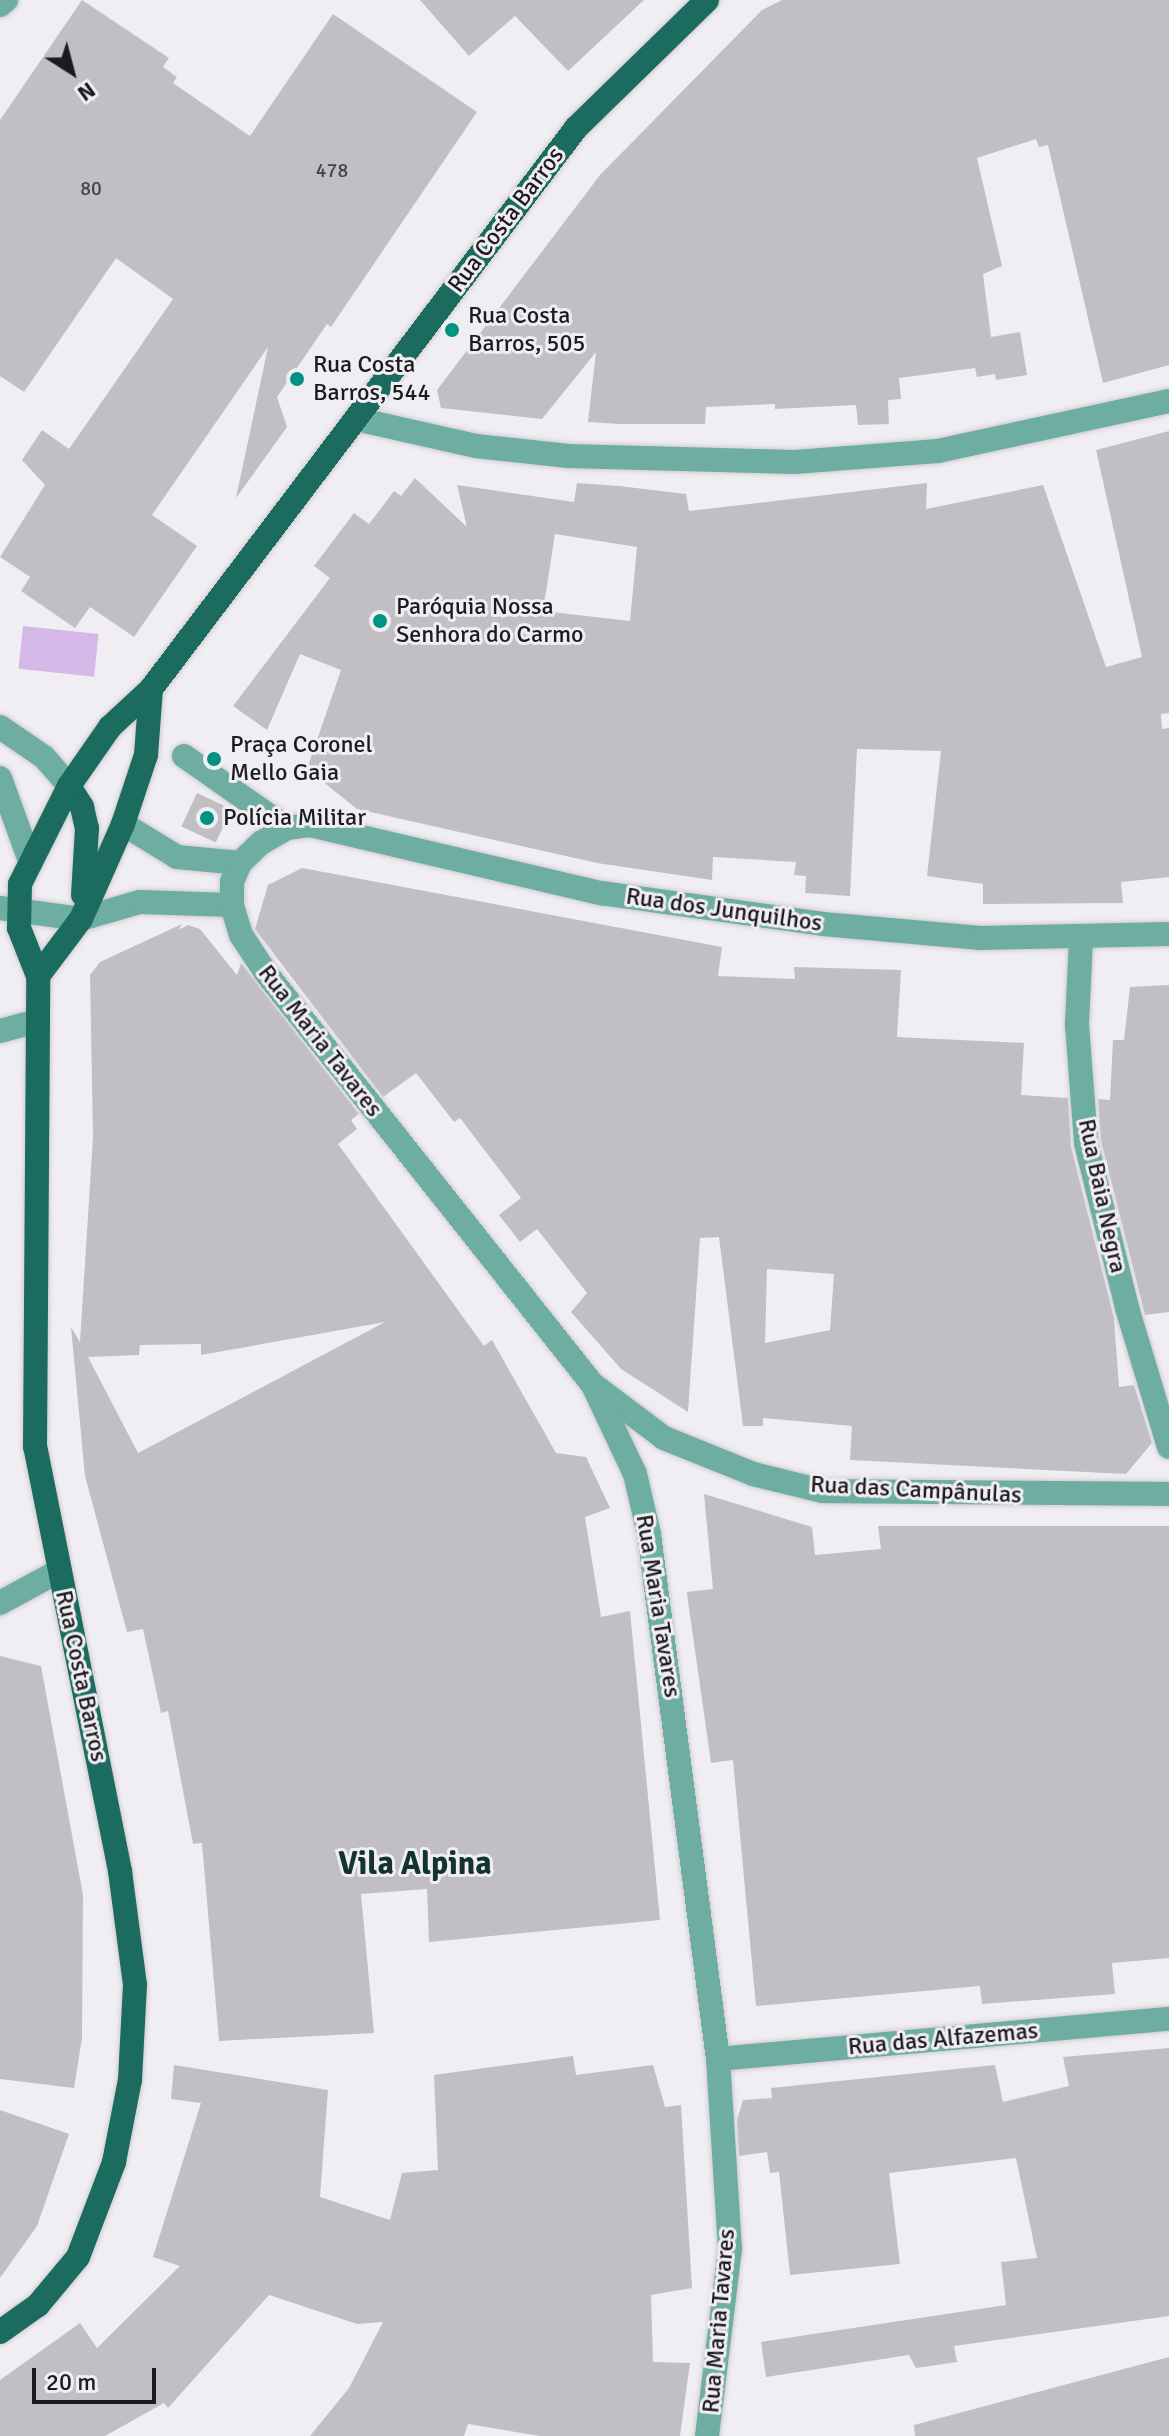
<!DOCTYPE html>
<meta charset="utf-8">
<style>
body{margin:0}
#map{position:relative;width:1169px;height:2436px;overflow:hidden;background:#f1eef3;font-family:Signika,sans-serif}
div>[style]{position:absolute}
.green>*{inset:0;background:#d6b8e8;transform-origin:0 0}
.building>*{inset:0;background:#c2bfc4;transform-origin:0 0}
.roads{filter:drop-shadow(0 0 2px #cfccd1) drop-shadow(0 0 2px #cfccd1)}
.minor>*{height:24px;margin:-12px;padding:0 12px;transform-origin:12px;border-radius:12px;background:#6eada1}
.major>*{height:24px;margin:-12px;padding:0 12px;transform-origin:12px;border-radius:12px;background:#1b6b5f}
.dots>*{width:22px;height:22px;translate:-50% -50%;box-sizing:border-box;border:4px solid #f1eef3;border-radius:50%}
span{translate:-50% -50%;white-space:nowrap;text-align:center;line-height:1.15;-webkit-text-stroke:6px #f1eef3;paint-order:stroke}
.number-label{font-size:20px;color:#464447}
.number-label span{-webkit-text-stroke-width:0}
.street-label{font-size:24px;color:#1d1b1d}
.poi-label{font-size:24px;color:#1d1b1d}
.left{translate:0 -50%;text-align:left}
.district-label{font-size:32px;color:#13342e;font-weight:700}
.north{position:absolute;left:32px;top:32px;width:80px;height:80px;-webkit-text-stroke:6px #f1eef3;paint-order:stroke;rotate:144deg;font-size:22px;font-weight:700;line-height:32px;text-align:center;color:#1d1b1d}
.north::after{content:'';display:block;margin:auto;width:28px;height:36px;background:#1d1b1d;clip-path:polygon(50% 0,100% 100%,50% 72%,0 100%)}
.scale{position:absolute;left:32px;top:2368px;width:124px;height:36px;box-sizing:border-box;border:4px solid #1d1b1d;border-top:0;padding-left:10px;font-size:24px;line-height:28px;white-space:nowrap;color:#1d1b1d;-webkit-text-stroke:6px #f1eef3;paint-order:stroke}
</style>
<div id="map">
<div class="green">
<div style="left:23px;top:626px;width:76px;height:43px;rotate:6deg"></div>
</div>
<div class="building">
<div style="clip-path:polygon(82px 0,169px 58px,163px 67px,177px 77px,173px 83px,250px 136px,333px 14px,477px 112px,331px 327px,327px 324px,277px 397px,287px 427px,236px 498px,268px 347px,152px 515px,197px 546px,134px 637px,90px 607px,75px 628px,21px 591px,30px 577px,0 557px,45px 485px,22px 460px,42px 430px,69px 449px,173px 299px,116px 258px,24px 392px,0 376px,0 120px)"></div>
<div style="clip-path:polygon(420px 0,644px 0,568px 71px,515px 16px,469px 56px)"></div>
<div style="clip-path:polygon(782px 0,1169px 0,1169px 365px,1103px 383px,1048px 145px,1039px 147px,1036px 139px,977px 158px,1002px 266px,983px 274px,991px 337px,1020px 332px,1027px 375px,996px 380px,995px 374px,977px 377px,975px 368px,899px 378px,901px 399px,888px 400px,889px 424px,858px 425px,856px 405px,775px 409px,775px 404px,706px 407px,705px 424px,620px 424px,588px 422px,596px 352px,542px 419px,441px 408px,437px 390px,600px 175px,762px 10px)"></div>
<div style="clip-path:polygon(evenodd,1169px 431px,1169px 713px,1161px 714px,1162px 729px,1169px 728px,1169px 877px,1121px 882px,1123px 903px,983px 904px,983px 884px,927px 876px,941px 751px,857px 749px,850px 896px,805px 893px,806px 876px,794px 875px,796px 862px,713px 857px,712px 880px,597px 863px,357px 809px,307px 769px,341px 670px,300px 654px,267px 730px,233px 706px,330px 578px,314px 566px,354px 513px,369px 524px,394px 491px,401px 496px,415px 478px,467px 527px,457px 485px,574px 502px,577px 483px,619px 486px,686px 494px,689px 511px,927px 483px,926px 509px,1043px 485px,1106px 667px,1142px 657px,1096px 450px,1169px 431px,555px 534px,637px 547px,630px 621px,543px 611px,555px 534px)"></div>
<div style="left:197px;top:793px;width:38px;height:37px;rotate:25deg"></div>
<div style="clip-path:polygon(evenodd,302px 868px,722px 947px,718px 976px,795px 979px,794px 967px,901px 970px,897px 1037px,1024px 1043px,1021px 1095px,1068px 1098px,1071px 1147px,1114px 1318px,1119px 1387px,1134px 1385px,1152px 1443px,1126px 1474px,850px 1460px,852px 1426px,763px 1418px,763px 1426px,743px 1426px,719px 1237px,700px 1238px,688px 1412px,621px 1369px,571px 1312px,587px 1293px,537px 1229px,520px 1242px,499px 1215px,521px 1198px,460px 1118px,454px 1122px,416px 1073px,383px 1097px,255px 929px,268px 885px,302px 868px,767px 1269px,834px 1274px,830px 1330px,765px 1343px,767px 1269px)"></div>
<div style="clip-path:polygon(evenodd,182px 924px,179px 930px,188px 925px,200px 929px,237px 975px,241px 963px,359px 1114px,351px 1120px,357px 1129px,338px 1144px,484px 1346px,492px 1340px,556px 1453px,586px 1457px,610px 1508px,585px 1517px,601px 1617px,630px 1611px,660px 1920px,429px 1942px,427px 1889px,361px 1894px,374px 2033px,219px 2041px,202px 1843px,193px 1844px,168px 1711px,161px 1713px,143px 1629px,127px 1632px,85px 1476px,71px 1327px,80px 1342px,93px 1137px,90px 975px,100px 962px,182px 924px,385px 1322px,138px 1453px,88px 1357px,139px 1355px,140px 1345px,201px 1344px,201px 1355px,385px 1322px)"></div>
<div style="clip-path:polygon(1169px 985px,1169px 1312px,1145px 1315px,1101px 1141px,1098px 1099px,1110px 1100px,1113px 1040px,1124px 1040px,1130px 987px)"></div>
<div style="clip-path:polygon(704px 1494px,812px 1527px,815px 1555px,881px 1549px,878px 1526px,1169px 1526px,1169px 1958px,1112px 1963px,1115px 1994px,982px 2004px,980px 1986px,756px 2006px,733px 1760px,711px 1763px,688px 1601px,687px 1592px,713px 1589px)"></div>
<div style="clip-path:polygon(0 1656px,41px 1666px,83px 1895px,82px 2038px,74px 2088px,0 2079px)"></div>
<div style="clip-path:polygon(1169px 2048px,1169px 2316px,954px 2346px,957px 2362px,916px 2368px,909px 2355px,766px 2377px,761px 2342px,1006px 2305px,1001px 2262px,1037px 2258px,1016px 2158px,889px 2173px,900px 2264px,790px 2275px,779px 2172px,770px 2173px,767px 2152px,739px 2156px,737px 2120px,743px 2100px,772px 2098px,771px 2088px,995px 2065px,1003px 2102px,1069px 2086px,1063px 2057px)"></div>
<div style="clip-path:polygon(573px 2056px,576px 2075px,653px 2065px,665px 2107px,681px 2105px,692px 2288px,651px 2295px,653px 2362px,690px 2363px,680px 2436px,540px 2436px,468px 2424px,464px 2436px,310px 2436px,349px 2388px,383px 2322px,357px 2324px,269px 2295px,168px 2408px,164px 2403px,105px 2436px,0 2436px,0 2380px,80px 2323px,97px 2348px,180px 2266px,153px 2257px,201px 2103px,171px 2099px,174px 2065px,328px 2090px,320px 2197px,390px 2220px,402px 2173px,438px 2170px,434px 2075px)"></div>
<div style="clip-path:polygon(0 2110px,69px 2134px,37px 2226px,0 2278px)"></div>
<div style="clip-path:polygon(1169px 2357px,1169px 2436px,915px 2436px,914px 2425px)"></div>
</div>
<div class="roads">
<div class="minor">
<div style="left:0;top:5px;width:8px;rotate:-40deg"></div>
<div style="left:356px;top:419px;width:123px;rotate:12.7deg"></div>
<div style="left:476px;top:446px;width:93px;rotate:6.2deg"></div>
<div style="left:568px;top:456px;width:227px;rotate:1.5deg"></div>
<div style="left:795px;top:462px;width:143px;rotate:-4.4deg"></div>
<div style="left:938px;top:451px;width:236px;rotate:-12.2deg"></div>
<div style="left:0;top:727px;width:53px;rotate:34.3deg"></div>
<div style="left:44px;top:757px;width:38px;rotate:49deg"></div>
<div style="left:184px;top:756px;width:126px;rotate:35deg"></div>
<div style="left:0;top:778px;width:85px;rotate:70.1deg"></div>
<div style="left:123px;top:824px;width:63px;rotate:31.4deg"></div>
<div style="left:177px;top:857px;width:63px;rotate:5.4deg"></div>
<div style="left:0;top:908px;width:82px;rotate:7.7deg"></div>
<div style="left:81px;top:919px;width:61px;rotate:-16.1deg"></div>
<div style="left:140px;top:902px;width:92px;rotate:1.9deg"></div>
<div style="left:1081px;top:939px;width:86px;rotate:92.7deg"></div>
<div style="left:1077px;top:1025px;width:118px;rotate:85.6deg"></div>
<div style="left:1086px;top:1143px;width:170px;rotate:76deg"></div>
<div style="left:1127px;top:1308px;width:145px;rotate:73.2deg"></div>
<div style="left:0;top:1031px;width:39px;rotate:-15deg"></div>
<div style="left:595px;top:1386px;width:86px;rotate:37deg"></div>
<div style="left:664px;top:1438px;width:96px;rotate:22deg"></div>
<div style="left:753px;top:1474px;width:72px;rotate:13.7deg"></div>
<div style="left:823px;top:1491px;width:346px;rotate:0.5deg"></div>
<div style="left:0;top:1603px;width:67px;rotate:-28.5deg"></div>
<div style="left:718px;top:2059px;width:453px;rotate:-5.1deg"></div>
<div style="left:707px;top:2436px;width:188px;rotate:-83deg"></div>
<div style="left:730px;top:2249px;width:190px;rotate:-93.6deg"></div>
<div style="left:718px;top:2059px;width:530px;rotate:-97.49deg"></div>
<div style="left:649px;top:1534px;width:62px;rotate:-103.1deg"></div>
<div style="left:635px;top:1474px;width:98px;rotate:-115.3deg"></div>
<div style="left:593px;top:1385px;width:526px;rotate:-128.44deg"></div>
<div style="left:266px;top:973px;width:45px;rotate:-123.3deg"></div>
<div style="left:241px;top:935px;width:31px;rotate:-107deg"></div>
<div style="left:232px;top:905px;width:23px;rotate:-90deg"></div>
<div style="left:232px;top:882px;width:21px;rotate:-67deg"></div>
<div style="left:240px;top:863px;width:29px;rotate:-44deg"></div>
<div style="left:261px;top:843px;width:30px;rotate:-30deg"></div>
<div style="left:287px;top:828px;width:23px;rotate:-7deg"></div>
<div style="left:310px;top:825px;width:299px;rotate:13.2deg"></div>
<div style="left:601px;top:893px;width:224px;rotate:7.9deg"></div>
<div style="left:823px;top:924px;width:158px;rotate:5.1deg"></div>
<div style="left:980px;top:938px;width:189px;rotate:-1.2deg"></div>
</div>
<div class="major">
<div style="left:69px;top:786px;width:25px;rotate:58deg"></div>
<div style="left:82px;top:807px;width:22px;rotate:77deg"></div>
<div style="left:87px;top:828px;width:67px;rotate:93.4deg"></div>
<div style="left:38px;top:976px;width:71px;rotate:-53deg"></div>
<div style="left:81px;top:919px;width:104px;rotate:-66.1deg"></div>
<div style="left:123px;top:824px;width:73px;rotate:-71.6deg"></div>
<div style="left:146px;top:755px;width:66px;rotate:-85.7deg"></div>
<div style="left:0;top:2332px;width:47px;rotate:-35.4deg"></div>
<div style="left:38px;top:2305px;width:62px;rotate:-50.2deg"></div>
<div style="left:78px;top:2257px;width:102px;rotate:-69.2deg"></div>
<div style="left:114px;top:2162px;width:84px;rotate:-79deg"></div>
<div style="left:130px;top:2080px;width:95px;rotate:-87deg"></div>
<div style="left:135px;top:1985px;width:115px;rotate:-97.5deg"></div>
<div style="left:120px;top:1871px;width:432px;rotate:-101.3deg"></div>
<div style="left:35px;top:1447px;width:471px;rotate:-89.6deg"></div>
<div style="left:38px;top:976px;width:52px;rotate:-111.6deg"></div>
<div style="left:19px;top:928px;width:44px;rotate:-88.7deg"></div>
<div style="left:20px;top:884px;width:110px;rotate:-63.4deg"></div>
<div style="left:69px;top:786px;width:72px;rotate:-55.2deg"></div>
<div style="left:110px;top:727px;width:56px;rotate:-42.8deg"></div>
<div style="left:151px;top:689px;width:704px;rotate:-52.85deg"></div>
<div style="left:576px;top:128px;width:183px;rotate:-44.3deg"></div>
</div>
</div>
<div class="dots">
<div style="left:452px;top:330px;background:#009381"></div>
<div style="left:297px;top:379px;background:#009381"></div>
<div style="left:380px;top:621px;background:#009381"></div>
<div style="left:214px;top:759px;background:#009381"></div>
<div style="left:207px;top:818px;background:#009381"></div>
</div>
<div class="number-label">
<span style="left:332px;top:170px">478</span>
<span style="left:91px;top:188px">80</span>
</div>
<div class="street-label">
<span style="left:506px;top:220px;rotate:-53deg">Rua Costa Barros</span>
<span style="left:724px;top:910px;rotate:8deg">Rua dos Junquilhos</span>
<span style="left:320px;top:1041px;rotate:52deg">Rua Maria Tavares</span>
<span style="left:1102px;top:1196px;rotate:78deg">Rua Baia Negra</span>
<span style="left:916px;top:1490px;rotate:3deg">Rua das Campânulas</span>
<span style="left:658px;top:1606px;rotate:81deg">Rua Maria Tavares</span>
<span style="left:81px;top:1676px;rotate:78deg">Rua Costa Barros</span>
<span style="left:943px;top:2039px;rotate:-5deg">Rua das Alfazemas</span>
<span style="left:719px;top:2321px;rotate:-85deg">Rua Maria Tavares</span>
</div>
<div class="poi-label">
<span class="left" style="left:468px;top:330px">Rua Costa<br>Barros, 505</span>
<span class="left" style="left:313px;top:379px">Rua Costa<br>Barros, 544</span>
<span class="left" style="left:396px;top:621px">Paróquia Nossa<br>Senhora do Carmo</span>
<span class="left" style="left:230px;top:759px">Praça Coronel<br>Mello Gaia</span>
<span class="left" style="left:223px;top:818px">Polícia Militar</span>
</div>
<div class="district-label">
<span style="left:415px;top:1864px">Vila Alpina</span>
</div>
<div class="north">N</div>
<div class="scale">20 m</div>
</div>
